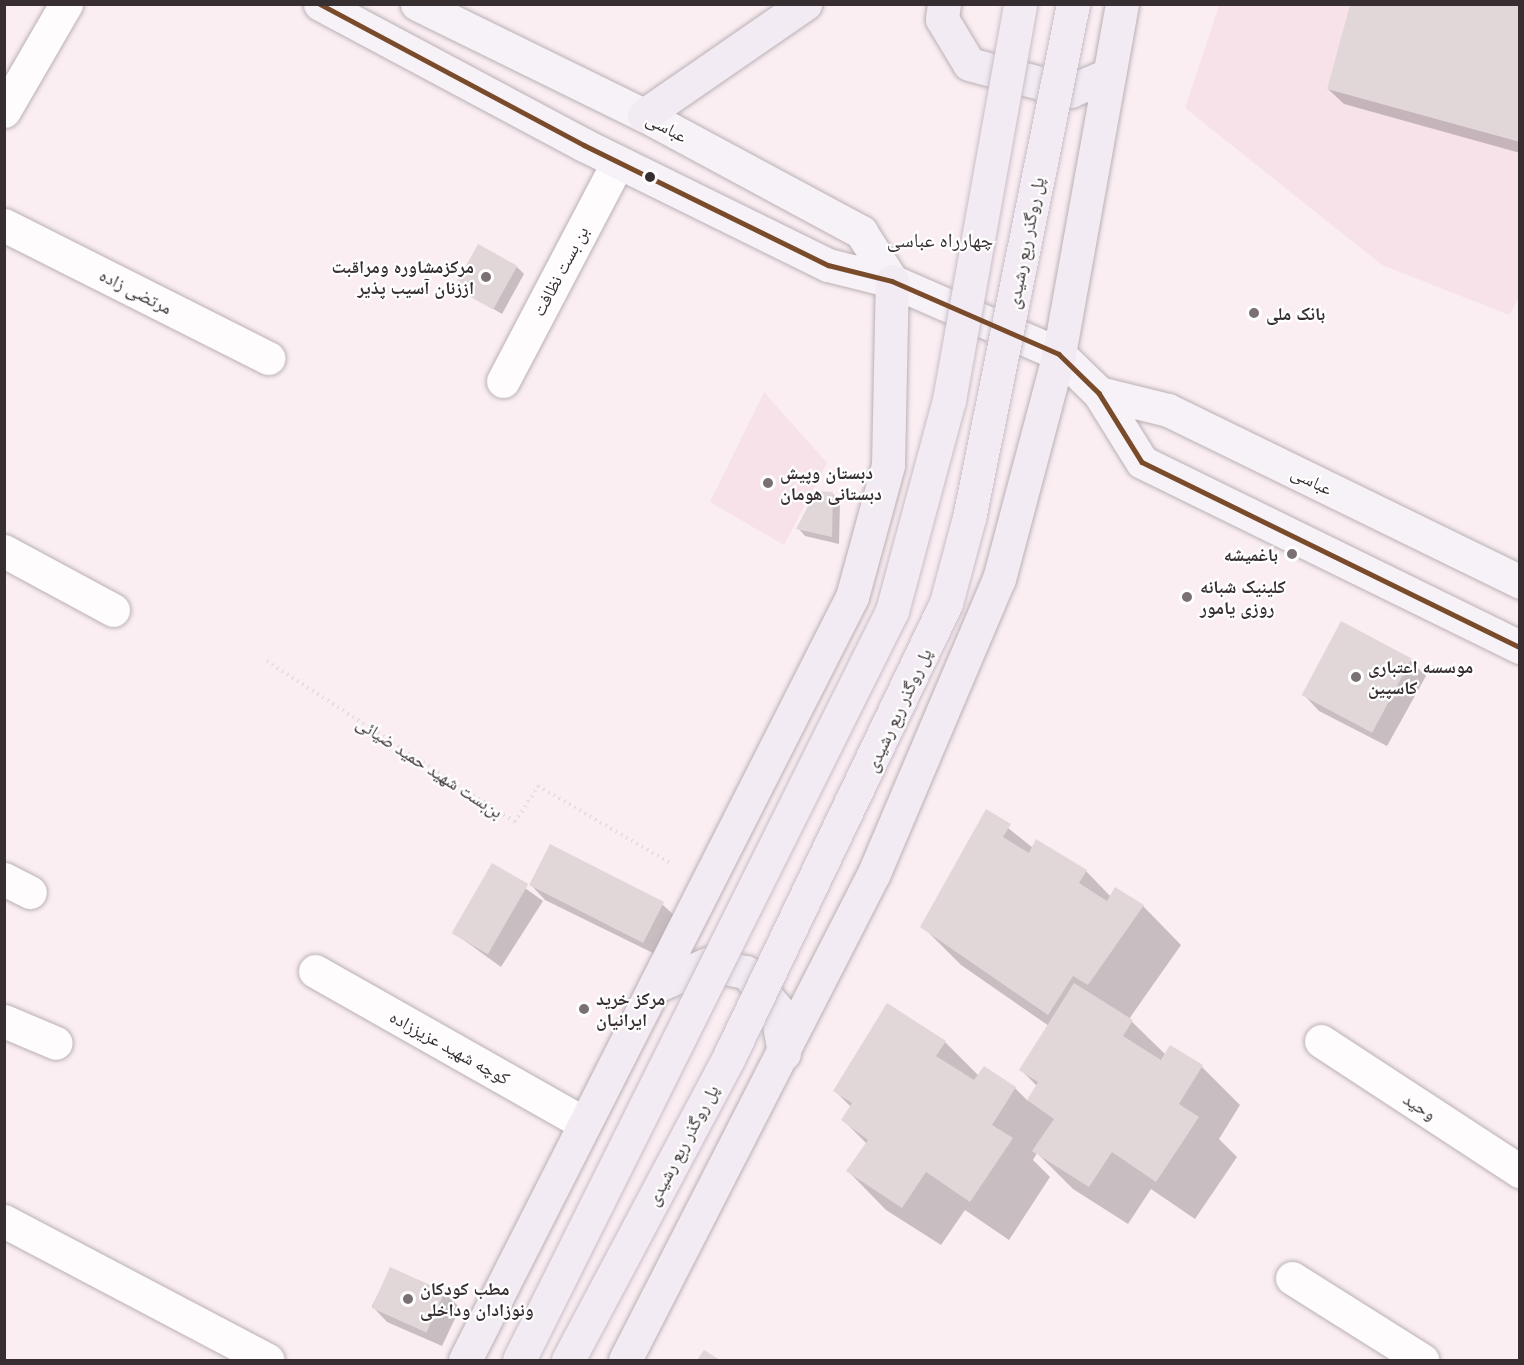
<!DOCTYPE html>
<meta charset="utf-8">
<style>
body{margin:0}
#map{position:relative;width:1524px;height:1365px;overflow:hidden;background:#faeef2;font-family:"PT Serif","Noto Naskh Arabic",serif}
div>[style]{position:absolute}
.built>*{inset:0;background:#f8e2ea}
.shadow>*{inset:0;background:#0003}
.building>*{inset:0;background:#e1d7d8;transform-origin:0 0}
.path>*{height:4px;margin-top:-2px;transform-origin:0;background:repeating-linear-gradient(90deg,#e1dedf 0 1.5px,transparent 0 6px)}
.roads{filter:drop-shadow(0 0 2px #bab0b4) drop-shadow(0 0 2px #bab0b4)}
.minor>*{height:33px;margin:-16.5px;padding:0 16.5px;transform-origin:16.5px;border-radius:16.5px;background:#fefcfd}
.major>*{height:33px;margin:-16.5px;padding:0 16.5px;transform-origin:16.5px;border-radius:16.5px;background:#f7f2f7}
.highway>*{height:33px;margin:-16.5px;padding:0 16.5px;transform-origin:16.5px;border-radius:16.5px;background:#f2ebf3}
.bridges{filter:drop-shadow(0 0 2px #c9bdc7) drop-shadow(0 0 2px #c9bdc7)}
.highway-bridge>*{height:33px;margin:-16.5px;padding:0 16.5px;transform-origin:16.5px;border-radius:16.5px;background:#f2ebf3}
.bus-1>*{height:4.5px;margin:-2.25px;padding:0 2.25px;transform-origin:2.25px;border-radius:2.25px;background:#7a4b2a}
.dots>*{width:16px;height:16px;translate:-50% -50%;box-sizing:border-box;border:3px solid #fff;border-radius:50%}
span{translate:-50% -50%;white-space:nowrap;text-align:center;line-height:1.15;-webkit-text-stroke:4.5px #fff;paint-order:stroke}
.street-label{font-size:18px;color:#372e31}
.poi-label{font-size:18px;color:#372e31;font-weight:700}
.right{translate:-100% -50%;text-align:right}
.left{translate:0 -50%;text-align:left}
.neighbourhood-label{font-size:20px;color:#372e31}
.frame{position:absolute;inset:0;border:6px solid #372e31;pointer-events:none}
</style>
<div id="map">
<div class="built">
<div style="clip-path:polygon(1219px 5px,1519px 5px,1520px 297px,1509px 315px,1382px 265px,1185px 108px)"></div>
<div style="clip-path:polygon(764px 392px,827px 463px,784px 545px,710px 502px)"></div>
</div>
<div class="shadow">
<div style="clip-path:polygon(1351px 4px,1520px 4px,1520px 153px,1344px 104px,1328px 89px)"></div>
<div style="clip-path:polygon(517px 267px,524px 274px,502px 314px,458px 288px)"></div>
<div style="clip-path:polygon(833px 494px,840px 502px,839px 544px,805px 536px,798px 528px)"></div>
<div style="clip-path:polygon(1410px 660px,1426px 676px,1387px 746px,1319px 711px,1304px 695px)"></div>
<div style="clip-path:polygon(987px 811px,1033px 848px,1086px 871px,1111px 897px,1143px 906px,1181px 945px,1129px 1019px,1166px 1055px,1202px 1067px,1240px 1105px,1219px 1139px,1237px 1157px,1195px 1219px,1151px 1189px,1128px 1224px,1073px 1189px,1037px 1153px,1033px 1160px,1050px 1177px,1009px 1240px,965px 1210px,941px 1245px,886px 1210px,848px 1171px,867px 1144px,843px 1120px,851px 1107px,835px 1091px,888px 1006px,945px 1042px,979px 1076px,1015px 1088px,1028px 1101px,1037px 1086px,1021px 1070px,1049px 1026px,961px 965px,922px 926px)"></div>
<div style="clip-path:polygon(551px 846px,663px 905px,679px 920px,659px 956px,545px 900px,530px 884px)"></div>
<div style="clip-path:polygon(493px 865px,543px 901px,501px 967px,454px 933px)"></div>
<div style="clip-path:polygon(391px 1269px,445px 1293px,460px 1308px,442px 1346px,387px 1322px,372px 1306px)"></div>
</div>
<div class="building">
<div style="clip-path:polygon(1350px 5px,1520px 5px,1520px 142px,1327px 89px)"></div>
<div style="left:478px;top:244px;width:45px;height:50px;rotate:29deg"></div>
<div style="clip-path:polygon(816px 491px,833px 492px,832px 537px,796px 529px)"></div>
<div style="left:1341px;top:621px;width:80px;height:84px;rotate:28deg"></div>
<div style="clip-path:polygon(986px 809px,1011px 824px,1003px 837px,1029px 853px,1036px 839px,1087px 870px,1079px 883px,1107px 901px,1115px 887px,1144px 905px,1088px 985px,1073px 976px,1048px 1015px,920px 927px)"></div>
<div style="left:550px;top:844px;width:128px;height:46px;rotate:27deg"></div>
<div style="left:492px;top:863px;width:42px;height:81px;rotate:30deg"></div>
<div style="clip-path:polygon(1074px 983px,1133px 1020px,1123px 1036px,1161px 1060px,1170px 1045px,1203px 1065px,1179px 1104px,1199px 1117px,1156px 1182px,1112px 1152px,1089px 1187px,1032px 1151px,1054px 1119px,1027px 1100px,1038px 1082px,1019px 1070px)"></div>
<div style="clip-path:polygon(887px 1003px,946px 1041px,936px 1056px,974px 1080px,984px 1066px,1016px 1087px,992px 1125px,1013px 1138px,970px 1202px,926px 1172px,902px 1208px,846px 1171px,868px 1140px,841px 1120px,852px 1103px,833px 1091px)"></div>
<div style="left:390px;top:1267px;width:60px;height:45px;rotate:24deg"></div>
<div style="clip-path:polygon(704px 1350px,720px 1360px,697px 1360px)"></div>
</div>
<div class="path">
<div style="left:267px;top:661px;width:296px;rotate:33deg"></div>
<div style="left:515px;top:822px;width:43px;rotate:-57.4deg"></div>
<div style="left:538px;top:786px;width:155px;rotate:30.2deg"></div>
</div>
<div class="roads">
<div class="minor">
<div style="left:4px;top:111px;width:124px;rotate:-59.9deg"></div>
<div style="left:4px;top:225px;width:296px;rotate:26.7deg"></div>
<div style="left:503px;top:381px;width:247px;rotate:-62.3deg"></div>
<div style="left:4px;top:551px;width:124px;rotate:28.4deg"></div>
<div style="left:4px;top:879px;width:29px;rotate:27deg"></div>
<div style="left:315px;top:971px;width:309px;rotate:29.5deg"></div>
<div style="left:4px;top:1021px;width:56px;rotate:22.9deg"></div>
<div style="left:1321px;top:1041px;width:238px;rotate:33.2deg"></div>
<div style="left:4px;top:1221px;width:298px;rotate:27.8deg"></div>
<div style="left:1292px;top:1278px;width:154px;rotate:32.2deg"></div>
</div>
<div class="major">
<div style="left:320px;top:4px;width:299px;rotate:28.1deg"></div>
<div style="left:584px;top:145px;width:272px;rotate:26.2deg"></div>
<div style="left:828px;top:265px;width:66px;rotate:14deg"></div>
<div style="left:892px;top:281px;width:182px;rotate:23.6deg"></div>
<div style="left:1059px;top:354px;width:56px;rotate:44.3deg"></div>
<div style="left:1099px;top:393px;width:81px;rotate:58.1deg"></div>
<div style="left:1142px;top:462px;width:421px;rotate:26.1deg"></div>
<div style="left:417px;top:4px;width:253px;rotate:26.1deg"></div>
<div style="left:644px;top:115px;width:247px;rotate:28.3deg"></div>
<div style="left:861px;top:232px;width:58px;rotate:57.7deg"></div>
<div style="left:1099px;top:393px;width:71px;rotate:13.8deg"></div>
<div style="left:1168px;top:410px;width:392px;rotate:26deg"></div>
</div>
<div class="highway">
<div style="left:944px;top:4px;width:15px;rotate:98deg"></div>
<div style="left:942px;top:19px;width:52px;rotate:59deg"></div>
<div style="left:969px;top:64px;width:105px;rotate:15deg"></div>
<div style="left:1070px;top:91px;width:38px;rotate:-23deg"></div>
<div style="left:644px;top:115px;width:196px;rotate:-34.6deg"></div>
<div style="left:656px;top:986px;width:56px;rotate:-23.3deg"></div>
<div style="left:707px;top:964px;width:40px;rotate:12deg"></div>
<div style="left:746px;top:972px;width:47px;rotate:50.2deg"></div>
<div style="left:776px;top:1008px;width:46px;rotate:79.9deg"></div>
<div style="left:465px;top:1360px;width:856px;rotate:-63.11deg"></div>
<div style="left:852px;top:597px;width:137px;rotate:-74.7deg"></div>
<div style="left:888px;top:465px;width:184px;rotate:-88.8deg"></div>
<div style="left:625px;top:1360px;width:547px;rotate:-62.92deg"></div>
<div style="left:874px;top:873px;width:319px;rotate:-67deg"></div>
<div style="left:999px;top:579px;width:233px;rotate:-75.1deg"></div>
<div style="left:1059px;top:354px;width:356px;rotate:-79.8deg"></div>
</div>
</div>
<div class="bridges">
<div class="highway-bridge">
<div style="left:519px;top:1360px;width:837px;rotate:-63.53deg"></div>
<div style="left:892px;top:611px;width:219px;rotate:-74.9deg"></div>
<div style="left:949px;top:400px;width:402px;rotate:-79.8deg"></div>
<div style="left:568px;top:1360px;width:343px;rotate:-62deg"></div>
<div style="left:729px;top:1057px;width:503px;rotate:-64.45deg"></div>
<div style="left:946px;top:603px;width:88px;rotate:-74.9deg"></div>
<div style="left:969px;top:518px;width:524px;rotate:-78.56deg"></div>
</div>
</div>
<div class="bus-1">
<div style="left:320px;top:4px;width:299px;rotate:28.1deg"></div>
<div style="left:584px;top:145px;width:272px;rotate:26.2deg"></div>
<div style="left:828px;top:265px;width:66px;rotate:14deg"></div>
<div style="left:892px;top:281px;width:182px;rotate:23.6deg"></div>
<div style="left:1059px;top:354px;width:56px;rotate:44.3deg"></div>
<div style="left:1099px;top:393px;width:81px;rotate:58.1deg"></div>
<div style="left:1142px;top:462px;width:421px;rotate:26.1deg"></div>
</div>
<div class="dots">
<div style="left:650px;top:177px;background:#372e31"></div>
<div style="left:486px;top:277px;background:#7b7175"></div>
<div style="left:1254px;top:313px;background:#7b7175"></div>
<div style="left:768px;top:483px;background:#7b7175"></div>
<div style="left:1292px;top:554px;background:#7b7175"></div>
<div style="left:1187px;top:597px;background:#7b7175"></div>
<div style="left:1356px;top:677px;background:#7b7175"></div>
<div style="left:584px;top:1009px;background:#7b7175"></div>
<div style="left:408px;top:1299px;background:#7b7175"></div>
</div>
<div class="street-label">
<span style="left:667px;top:127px;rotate:28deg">عباسى</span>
<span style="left:1025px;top:243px;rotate:-79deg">پل روگذر ربع رشیدی</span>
<span style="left:560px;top:271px;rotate:-62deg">بن بست نظافت</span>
<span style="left:136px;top:291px;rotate:27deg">مرتضی زاده</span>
<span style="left:1312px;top:480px;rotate:26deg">عباسى</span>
<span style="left:898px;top:710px;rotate:-65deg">پل روگذر ربع رشیدی</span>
<span style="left:430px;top:767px;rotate:33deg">بن‌بست شهید حمید ضیائی</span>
<span style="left:450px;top:1047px;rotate:29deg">کوچه شهید عزیززاده</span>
<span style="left:1420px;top:1106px;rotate:33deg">وحید</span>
<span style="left:682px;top:1145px;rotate:-62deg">پل روگذر ربع رشیدی</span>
</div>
<div class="poi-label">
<span class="right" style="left:474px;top:277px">مرکزمشاوره ومراقبت<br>اززنان آسیب پذیر</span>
<span class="left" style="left:1266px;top:313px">بانک ملی</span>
<span class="left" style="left:780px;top:483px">دبستان وپیش<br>دبستانی هومان</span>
<span class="right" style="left:1278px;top:554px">باغمیشه</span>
<span class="left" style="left:1200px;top:597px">کلینیک شبانه<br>روزی یامور</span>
<span class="left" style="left:1368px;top:677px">موسسه اعتباری<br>کاسپین</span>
<span class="left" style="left:596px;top:1009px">مرکز خرید<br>ایرانیان</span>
<span class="left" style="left:420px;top:1299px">مطب کودکان<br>ونوزادان وداخلی</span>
</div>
<div class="neighbourhood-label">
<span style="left:940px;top:239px">چهارراه عباسی</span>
</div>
<div class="frame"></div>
</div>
